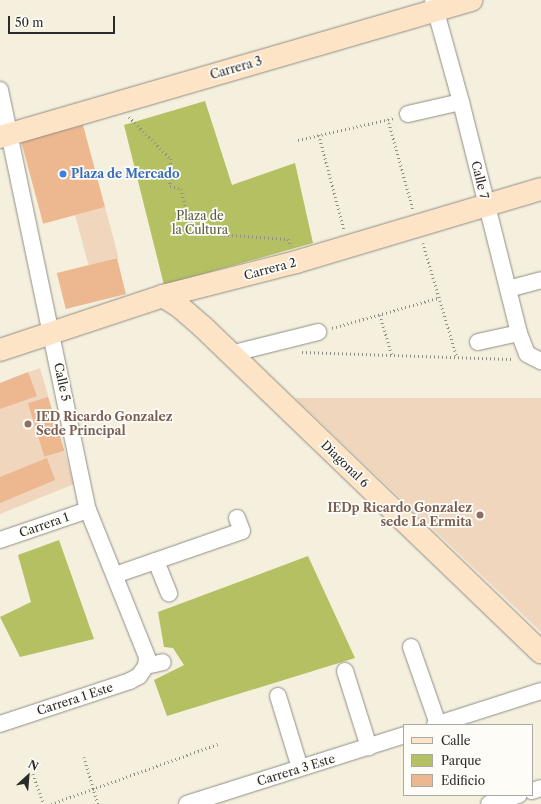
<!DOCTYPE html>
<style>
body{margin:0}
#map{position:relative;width:541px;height:804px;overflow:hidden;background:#f5f0de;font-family:"Libre Caslon Text",serif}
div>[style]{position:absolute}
.built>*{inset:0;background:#f0d6bc;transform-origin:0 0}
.green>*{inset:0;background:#b4c062}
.building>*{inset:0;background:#edb790;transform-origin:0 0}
.path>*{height:2.5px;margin-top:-1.25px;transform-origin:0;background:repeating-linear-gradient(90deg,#908e84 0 1px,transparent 0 4px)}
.roads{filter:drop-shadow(0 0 1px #908e84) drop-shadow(0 0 1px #908e84)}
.street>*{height:16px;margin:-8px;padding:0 8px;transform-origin:8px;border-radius:8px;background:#fff}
.secondary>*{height:22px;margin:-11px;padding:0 11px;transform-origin:11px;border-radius:11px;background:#fee4c6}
.dots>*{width:11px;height:11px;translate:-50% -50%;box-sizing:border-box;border:2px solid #fdfcf7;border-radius:50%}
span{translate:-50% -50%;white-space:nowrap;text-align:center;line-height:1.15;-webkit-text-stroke:3.5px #fdfcf7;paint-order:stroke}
.street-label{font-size:12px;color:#2b2b2b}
.shop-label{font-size:12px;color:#366cbe;font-weight:700}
.left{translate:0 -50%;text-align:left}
.park-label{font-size:12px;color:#54583c}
.education-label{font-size:12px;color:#785e54;font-weight:700}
.right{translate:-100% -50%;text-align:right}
.legend{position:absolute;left:403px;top:724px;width:130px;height:72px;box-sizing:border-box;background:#fdfcf7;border:1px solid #a9a8a5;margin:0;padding:5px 7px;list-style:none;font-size:12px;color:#2b2b2b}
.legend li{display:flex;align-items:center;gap:8px;height:20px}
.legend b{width:20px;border:1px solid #a9a8a5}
.north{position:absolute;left:8px;top:756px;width:40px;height:40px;-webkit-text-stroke:3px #fdfcf7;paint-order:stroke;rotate:26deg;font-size:11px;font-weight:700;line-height:16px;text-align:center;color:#2b2b2b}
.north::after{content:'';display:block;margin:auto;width:14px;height:18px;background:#2b2b2b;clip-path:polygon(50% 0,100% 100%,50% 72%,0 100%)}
.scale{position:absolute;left:8px;top:16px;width:107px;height:18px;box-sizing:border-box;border:2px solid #2b2b2b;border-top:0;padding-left:5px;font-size:12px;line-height:14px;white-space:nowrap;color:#2b2b2b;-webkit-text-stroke:3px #fdfcf7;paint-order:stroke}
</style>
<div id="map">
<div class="built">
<div style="left:105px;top:207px;width:52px;height:31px;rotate:75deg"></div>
<div style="clip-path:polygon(40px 368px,74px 484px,0 514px,0 383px)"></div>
<div style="clip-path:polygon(295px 398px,541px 398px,541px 632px)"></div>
</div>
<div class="green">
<div style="clip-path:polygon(205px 101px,232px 185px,295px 163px,313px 243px,164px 285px,124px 125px)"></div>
<div style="clip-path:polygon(59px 540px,94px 639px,20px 657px,0 617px,31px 602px,18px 555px)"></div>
<div style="clip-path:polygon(308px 556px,355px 658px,167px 716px,154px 680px,184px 665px,173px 648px,164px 647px,158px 612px)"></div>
</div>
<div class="building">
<div style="left:83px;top:125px;width:85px;height:64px;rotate:75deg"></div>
<div style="left:117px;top:258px;width:37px;height:62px;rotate:76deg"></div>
<div style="clip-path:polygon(28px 372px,37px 396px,0 409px,0 383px)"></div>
<div style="left:48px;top:397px;width:56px;height:21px;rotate:73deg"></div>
<div style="clip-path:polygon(47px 458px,55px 480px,0 503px,0 477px)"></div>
</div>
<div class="path">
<div style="left:129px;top:117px;width:59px;rotate:45deg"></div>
<div style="left:171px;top:159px;width:27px;rotate:92deg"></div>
<div style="left:170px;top:186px;width:11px;rotate:15deg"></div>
<div style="left:181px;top:189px;width:34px;rotate:75deg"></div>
<div style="left:190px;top:222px;width:29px;rotate:25deg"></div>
<div style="left:216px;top:234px;width:72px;rotate:4deg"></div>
<div style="left:288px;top:239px;width:8px;rotate:67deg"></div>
<div style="left:388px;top:119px;width:93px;rotate:74.5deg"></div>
<div style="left:319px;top:135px;width:97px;rotate:75.1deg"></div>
<div style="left:298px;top:140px;width:98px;rotate:-12.9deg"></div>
<div style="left:423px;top:243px;width:119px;rotate:73.4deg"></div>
<div style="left:380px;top:315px;width:42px;rotate:73.3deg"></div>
<div style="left:332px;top:328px;width:110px;rotate:-15.8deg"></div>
<div style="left:302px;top:352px;width:210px;rotate:1.9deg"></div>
<div style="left:84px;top:757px;width:49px;rotate:73.4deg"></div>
<div style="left:33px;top:774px;width:32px;rotate:70deg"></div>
<div style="left:51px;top:804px;width:177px;rotate:-19.8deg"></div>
</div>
<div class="roads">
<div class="street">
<div style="left:433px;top:1px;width:105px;rotate:74.5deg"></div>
<div style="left:461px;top:102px;width:238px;rotate:75.9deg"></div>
<div style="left:519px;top:333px;width:22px;rotate:69deg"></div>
<div style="left:527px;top:354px;width:16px;rotate:27deg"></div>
<div style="left:0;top:90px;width:429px;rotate:78.2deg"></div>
<div style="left:88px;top:510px;width:158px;rotate:68.1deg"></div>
<div style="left:147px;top:657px;width:9px;rotate:96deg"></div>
<div style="left:146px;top:666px;width:12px;rotate:125deg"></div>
<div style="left:139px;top:676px;width:10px;rotate:151deg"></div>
<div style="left:130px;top:681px;width:137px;rotate:161.7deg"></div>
<div style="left:408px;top:114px;width:54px;rotate:-12.8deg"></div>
<div style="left:508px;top:289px;width:34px;rotate:-15deg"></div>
<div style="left:478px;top:342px;width:42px;rotate:-12.4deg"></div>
<div style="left:230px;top:354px;width:91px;rotate:-14deg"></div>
<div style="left:0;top:540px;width:93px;rotate:-18.8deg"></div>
<div style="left:156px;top:561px;width:35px;rotate:68deg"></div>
<div style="left:115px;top:575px;width:134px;rotate:-19.1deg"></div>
<div style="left:242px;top:531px;width:14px;rotate:-111deg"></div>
<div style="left:411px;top:647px;width:82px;rotate:70.7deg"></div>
<div style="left:146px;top:666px;width:17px;rotate:-13deg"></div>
<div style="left:345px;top:671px;width:80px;rotate:72.5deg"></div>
<div style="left:278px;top:696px;width:75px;rotate:73deg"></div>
<div style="left:435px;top:725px;width:111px;rotate:-17.8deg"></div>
<div style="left:532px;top:791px;width:9px;rotate:-18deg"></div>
<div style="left:187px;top:804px;width:228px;rotate:-17.6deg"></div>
<div style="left:489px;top:804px;width:31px;rotate:-17deg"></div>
</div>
<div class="secondary">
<div style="left:0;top:137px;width:491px;rotate:-16.2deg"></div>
<div style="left:163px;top:296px;width:20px;rotate:33deg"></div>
<div style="left:180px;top:307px;width:30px;rotate:41deg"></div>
<div style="left:203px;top:327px;width:469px;rotate:43.9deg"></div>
<div style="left:0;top:350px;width:172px;rotate:-18.3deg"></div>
<div style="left:163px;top:296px;width:137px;rotate:-14.3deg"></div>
<div style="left:296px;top:262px;width:256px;rotate:-16.6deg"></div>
</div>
</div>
<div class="dots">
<div style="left:63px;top:174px;background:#3f7fe0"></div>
<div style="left:28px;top:424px;background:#8d6e63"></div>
<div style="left:480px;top:515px;background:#8d6e63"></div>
</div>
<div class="street-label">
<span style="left:236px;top:68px;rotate:-16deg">Carrera 3</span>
<span style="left:480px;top:180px;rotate:76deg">Calle 7</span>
<span style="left:270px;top:269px;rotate:-15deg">Carrera 2</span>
<span style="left:62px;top:382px;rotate:78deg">Calle 5</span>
<span style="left:345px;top:464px;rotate:44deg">Diagonal 6</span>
<span style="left:44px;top:525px;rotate:-19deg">Carrera 1</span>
<span style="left:75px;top:699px;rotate:-18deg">Carrera 1 Este</span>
<span style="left:296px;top:770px;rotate:-17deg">Carrera 3 Este</span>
</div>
<div class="shop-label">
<span class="left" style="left:71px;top:174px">Plaza de Mercado</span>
</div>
<div class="park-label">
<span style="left:200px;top:223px">Plaza de<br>la Cultura</span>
</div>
<div class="education-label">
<span class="left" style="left:36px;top:424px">IED Ricardo Gonzalez<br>Sede Principal</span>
<span class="right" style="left:472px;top:515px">IEDp Ricardo Gonzalez<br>sede La Ermita</span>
</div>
<ul class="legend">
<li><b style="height:5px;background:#fee4c6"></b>Calle</li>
<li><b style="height:11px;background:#b4c062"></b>Parque</li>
<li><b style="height:11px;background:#edb790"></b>Edificio</li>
</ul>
<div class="north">N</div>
<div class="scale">50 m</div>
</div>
